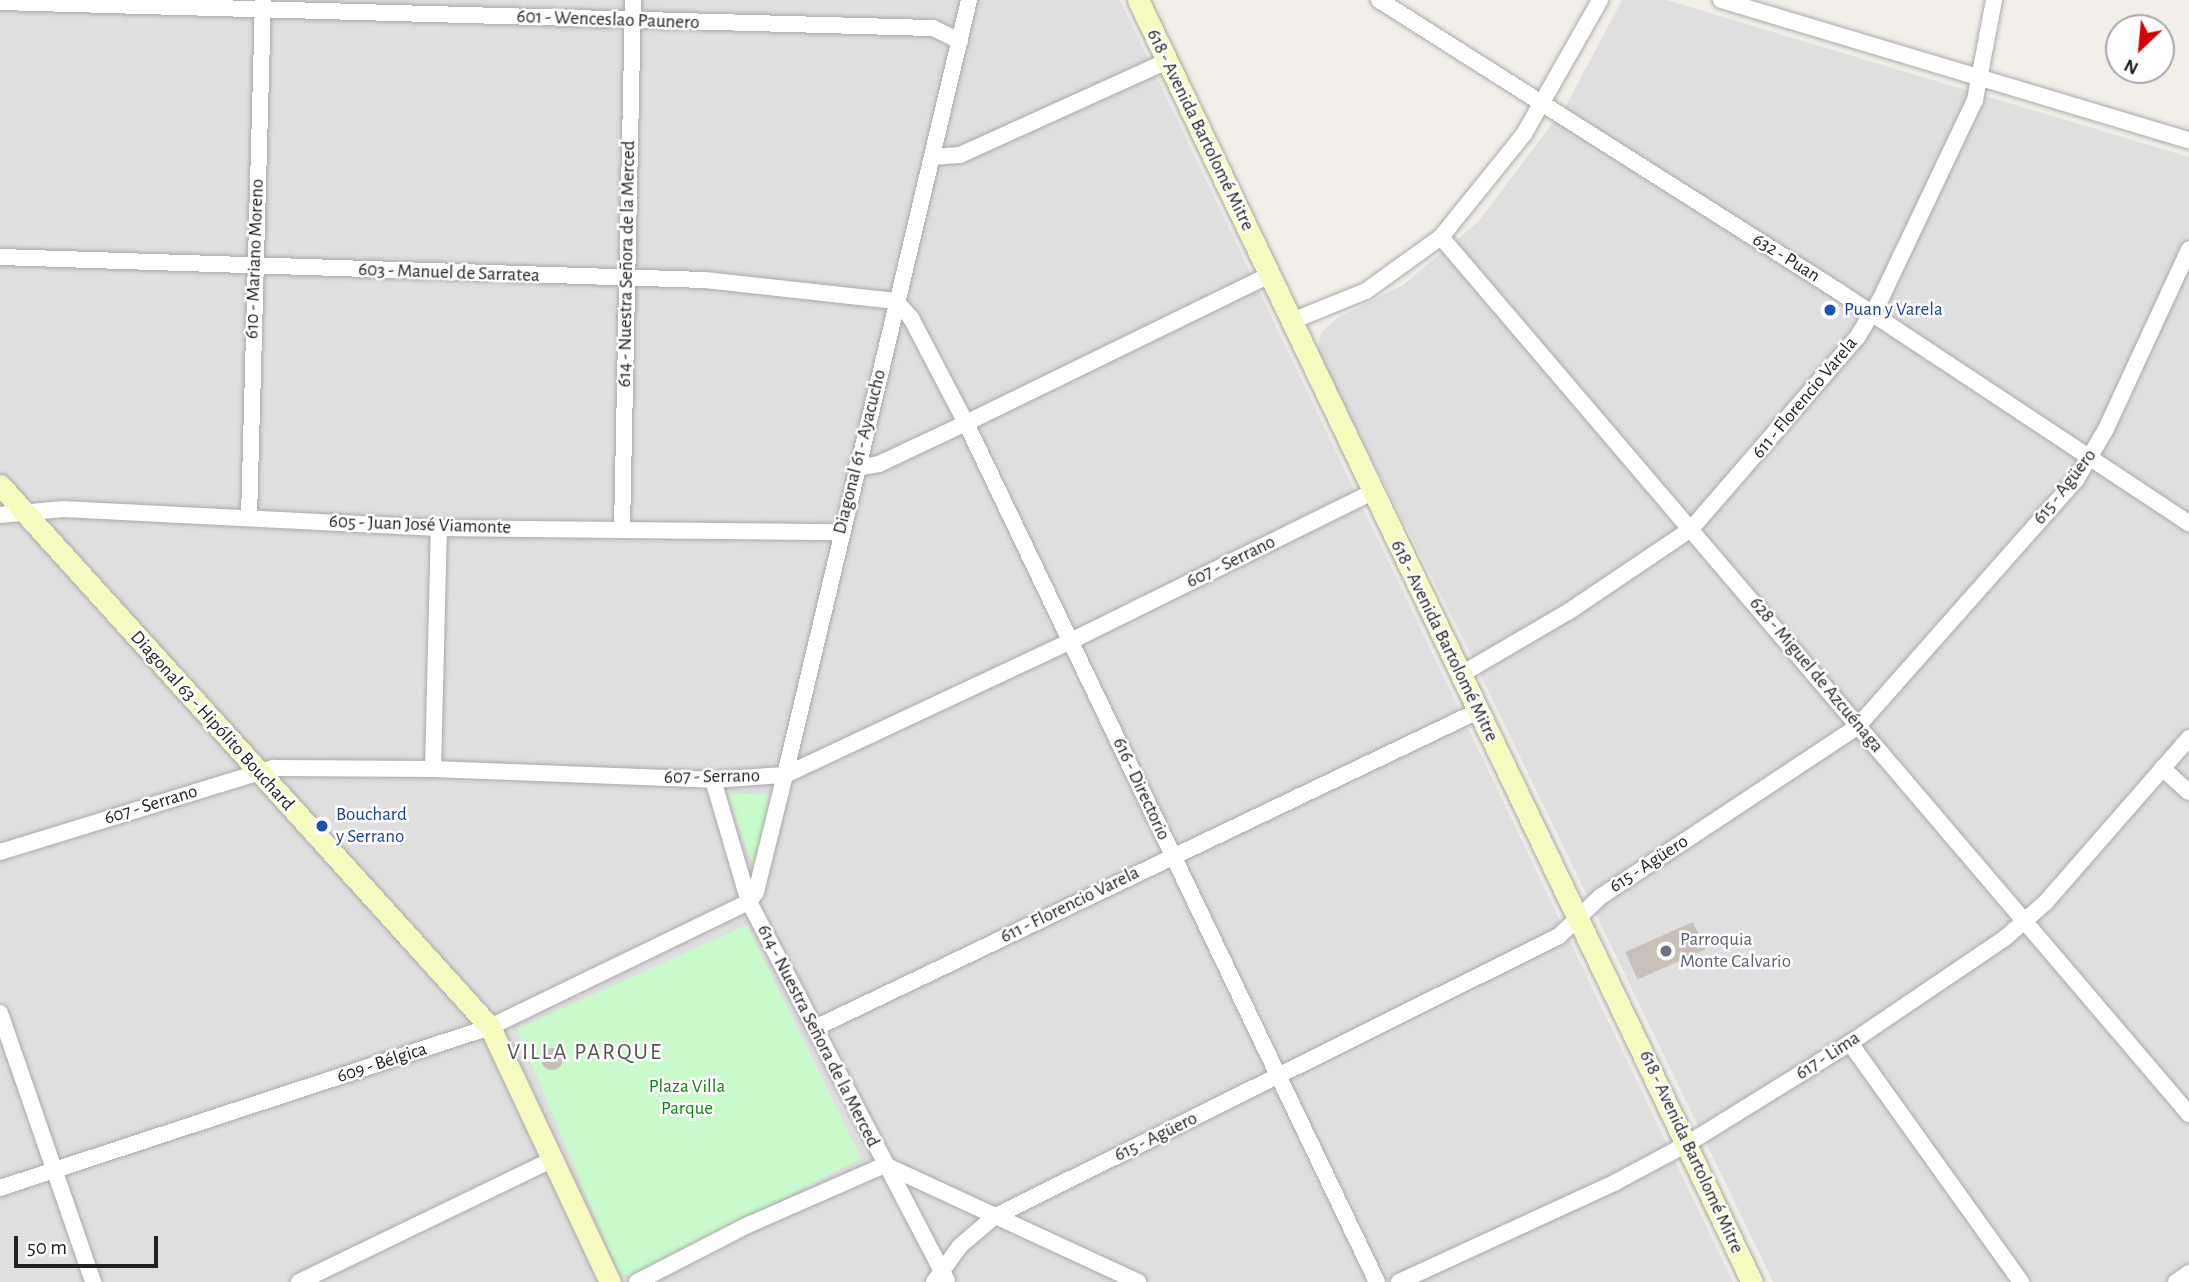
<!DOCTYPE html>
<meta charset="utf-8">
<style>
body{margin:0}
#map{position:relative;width:2189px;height:1282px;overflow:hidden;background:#f2efe9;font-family:"Alegreya Sans",sans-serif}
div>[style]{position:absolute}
.residential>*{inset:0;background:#e0dfdf}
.park>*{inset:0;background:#c8facc}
.building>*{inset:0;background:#c7bfb8;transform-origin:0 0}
.round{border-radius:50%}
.roads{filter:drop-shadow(0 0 2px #a9a9a9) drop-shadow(0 0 2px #a9a9a9)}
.street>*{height:16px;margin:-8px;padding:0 8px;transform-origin:8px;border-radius:8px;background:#fff}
.secondary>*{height:21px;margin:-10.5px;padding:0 10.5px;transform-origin:10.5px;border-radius:10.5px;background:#f7fabf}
.dots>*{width:19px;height:19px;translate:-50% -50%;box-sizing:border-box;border:4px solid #fff;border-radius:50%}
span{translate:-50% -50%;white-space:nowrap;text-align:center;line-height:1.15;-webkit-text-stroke:5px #fff;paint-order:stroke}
.street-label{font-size:19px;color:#222}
.transit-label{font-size:19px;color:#164399}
.left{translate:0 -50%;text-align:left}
.worship-label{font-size:19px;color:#5b616d}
.park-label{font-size:19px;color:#0c8416}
.quarter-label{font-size:23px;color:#555;letter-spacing:2px}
.north{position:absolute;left:2105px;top:14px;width:70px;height:70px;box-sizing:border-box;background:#fff;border:2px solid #a7a7a7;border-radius:50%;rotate:206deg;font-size:19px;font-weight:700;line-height:28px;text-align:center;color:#222}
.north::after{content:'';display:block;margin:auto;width:24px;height:32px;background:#d40000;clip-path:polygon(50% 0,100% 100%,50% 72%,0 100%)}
.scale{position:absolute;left:14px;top:1236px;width:144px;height:32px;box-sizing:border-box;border:4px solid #222;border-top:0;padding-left:9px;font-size:21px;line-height:24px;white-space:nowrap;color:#222;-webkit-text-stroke:5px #fff;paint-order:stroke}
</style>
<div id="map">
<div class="residential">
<div style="clip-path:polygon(0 0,1120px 0,1733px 1282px,0 1282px)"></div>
<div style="clip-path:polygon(1622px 0,1667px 0,2189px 157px,2189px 1282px,1773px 1282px,1470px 653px,1317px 350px,1321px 333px,1337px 318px,1403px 285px,1478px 222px,1567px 104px)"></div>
</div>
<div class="park">
<div style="clip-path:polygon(727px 794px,771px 794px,754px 868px)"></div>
<div style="clip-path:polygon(747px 925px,861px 1158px,635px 1276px,619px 1273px,517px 1029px)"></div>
</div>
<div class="building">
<div style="left:1693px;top:922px;width:30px;height:74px;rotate:66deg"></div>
<div class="round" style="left:541px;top:1048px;width:22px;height:22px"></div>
</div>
<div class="roads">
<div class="street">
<div style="left:1379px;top:0;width:543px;rotate:32.37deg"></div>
<div style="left:1838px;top:291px;width:421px;rotate:33.5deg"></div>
<div style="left:1721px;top:0;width:488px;rotate:16.7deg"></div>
<div style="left:0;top:2px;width:933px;rotate:1.6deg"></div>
<div style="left:933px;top:28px;width:30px;rotate:26deg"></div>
<div style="left:932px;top:157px;width:28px;rotate:-4deg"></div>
<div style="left:960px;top:155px;width:227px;rotate:-24.4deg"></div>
<div style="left:1441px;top:237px;width:1153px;rotate:49.54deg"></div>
<div style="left:0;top:257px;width:705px;rotate:1.87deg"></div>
<div style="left:705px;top:280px;width:192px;rotate:6.3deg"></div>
<div style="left:896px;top:301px;width:23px;rotate:49deg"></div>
<div style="left:911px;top:318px;width:119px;rotate:62.4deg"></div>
<div style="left:966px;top:423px;width:952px;rotate:64.43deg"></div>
<div style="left:1292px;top:321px;width:80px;rotate:-22.1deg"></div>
<div style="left:1366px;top:291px;width:92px;rotate:-35.8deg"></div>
<div style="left:1441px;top:237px;width:132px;rotate:-51.1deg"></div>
<div style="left:1524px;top:134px;width:154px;rotate:-60.4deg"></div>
<div style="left:856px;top:468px;width:23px;rotate:-10deg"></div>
<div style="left:879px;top:464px;width:96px;rotate:-25.2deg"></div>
<div style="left:966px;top:423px;width:337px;rotate:-26deg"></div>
<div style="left:0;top:515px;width:63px;rotate:-5.4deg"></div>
<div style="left:63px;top:509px;width:376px;rotate:2.9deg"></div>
<div style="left:439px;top:528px;width:402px;rotate:0.6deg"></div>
<div style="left:249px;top:518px;width:518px;rotate:-88.45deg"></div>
<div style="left:622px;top:529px;width:529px;rotate:-88.81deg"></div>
<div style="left:1460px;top:675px;width:125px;rotate:-30.3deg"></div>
<div style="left:1568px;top:612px;width:148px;rotate:-34deg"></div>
<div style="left:1691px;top:529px;width:255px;rotate:-49.1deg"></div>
<div style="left:1858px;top:336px;width:44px;rotate:-58.8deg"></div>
<div style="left:1881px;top:298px;width:219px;rotate:-64.6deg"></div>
<div style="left:1975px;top:100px;width:102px;rotate:-79.2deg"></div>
<div style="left:2162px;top:768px;width:36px;rotate:42deg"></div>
<div style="left:433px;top:769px;width:241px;rotate:-88.6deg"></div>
<div style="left:713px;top:780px;width:127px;rotate:73.6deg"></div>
<div style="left:749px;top:902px;width:427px;rotate:62.4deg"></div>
<div style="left:0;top:852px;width:286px;rotate:-17.1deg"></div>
<div style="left:273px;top:768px;width:160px;rotate:0.4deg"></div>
<div style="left:433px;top:769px;width:280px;rotate:2.2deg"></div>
<div style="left:713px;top:780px;width:72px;rotate:-4deg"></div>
<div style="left:785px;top:775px;width:316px;rotate:-25.1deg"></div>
<div style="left:1071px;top:641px;width:336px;rotate:-26.3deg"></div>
<div style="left:0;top:1013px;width:285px;rotate:70.9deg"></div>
<div style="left:815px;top:1028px;width:735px;rotate:-25.55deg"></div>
<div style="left:1850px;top:1043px;width:294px;rotate:54.4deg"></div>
<div style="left:0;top:1188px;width:516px;rotate:-18.19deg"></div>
<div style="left:490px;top:1027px;width:288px;rotate:-25.8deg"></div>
<div style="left:749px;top:902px;width:12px;rotate:-55deg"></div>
<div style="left:756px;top:892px;width:121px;rotate:-76.1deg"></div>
<div style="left:785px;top:775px;width:797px;rotate:-76.64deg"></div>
<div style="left:299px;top:1282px;width:283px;rotate:-25.8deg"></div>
<div style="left:637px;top:1282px;width:125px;rotate:-27.2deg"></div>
<div style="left:748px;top:1225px;width:150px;rotate:-23.7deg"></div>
<div style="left:885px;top:1165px;width:279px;rotate:24.8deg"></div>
<div style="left:934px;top:1282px;width:44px;rotate:-54.2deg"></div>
<div style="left:960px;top:1246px;width:45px;rotate:-40.5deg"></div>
<div style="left:994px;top:1217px;width:631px;rotate:-26.44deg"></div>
<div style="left:1559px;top:936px;width:57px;rotate:-43.6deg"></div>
<div style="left:1600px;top:897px;width:310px;rotate:-33.5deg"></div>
<div style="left:1858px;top:726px;width:329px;rotate:-48.5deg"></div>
<div style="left:2076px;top:480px;width:59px;rotate:-59.5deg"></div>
<div style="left:2106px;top:429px;width:198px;rotate:-65.2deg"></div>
<div style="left:1399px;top:1282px;width:239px;rotate:-24.7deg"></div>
<div style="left:1616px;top:1182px;width:81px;rotate:-28.2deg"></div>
<div style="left:1687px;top:1144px;width:192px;rotate:-31.8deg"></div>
<div style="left:1850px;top:1043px;width:187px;rotate:-34.1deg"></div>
<div style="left:2005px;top:938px;width:55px;rotate:-41.3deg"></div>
<div style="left:2046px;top:902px;width:218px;rotate:-48.9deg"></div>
<div style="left:2176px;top:1282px;width:16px;rotate:-35deg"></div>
</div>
<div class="secondary">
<div style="left:1138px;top:0;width:1421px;rotate:64.41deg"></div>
<div style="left:0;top:485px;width:731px;rotate:47.88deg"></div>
<div style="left:490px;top:1027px;width:282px;rotate:64.8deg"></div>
</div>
</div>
<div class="dots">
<div style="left:1830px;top:310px;background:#1a4fb4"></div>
<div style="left:322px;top:826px;background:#1a4fb4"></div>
<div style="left:1666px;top:951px;background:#6b7280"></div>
</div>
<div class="street-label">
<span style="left:608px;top:20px;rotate:2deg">601 - Wenceslao Paunero</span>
<span style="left:1200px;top:130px;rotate:64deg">618 - Avenida Bartolomé Mitre</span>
<span style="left:1786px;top:258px;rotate:32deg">632 - Puan</span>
<span style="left:255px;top:259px;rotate:-88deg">610 - Mariano Moreno</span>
<span style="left:627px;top:264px;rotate:-89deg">614 - Nuestra Señora de la Merced</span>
<span style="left:449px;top:273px;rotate:2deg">603 - Manuel de Sarratea</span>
<span style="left:1805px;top:398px;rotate:-50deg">611 - Florencio Varela</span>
<span style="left:860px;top:452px;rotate:-76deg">Diagonal 61 - Ayacucho</span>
<span style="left:2065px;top:487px;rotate:-52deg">615 - Agüero</span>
<span style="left:420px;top:525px;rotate:2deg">605 - Juan José Viamonte</span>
<span style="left:1231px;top:562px;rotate:-26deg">607 - Serrano</span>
<span style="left:1444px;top:641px;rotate:64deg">618 - Avenida Bartolomé Mitre</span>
<span style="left:1816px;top:675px;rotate:50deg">628 - Miguel de Azcuénaga</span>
<span style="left:212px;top:721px;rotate:48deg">Diagonal 63 - Hipólito Bouchard</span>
<span style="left:712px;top:777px;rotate:-1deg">607 - Serrano</span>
<span style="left:1141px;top:789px;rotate:65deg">616 - Directorio</span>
<span style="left:151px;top:805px;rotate:-17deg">607 - Serrano</span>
<span style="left:1649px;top:864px;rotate:-33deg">615 - Agüero</span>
<span style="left:1070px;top:905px;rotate:-26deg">611 - Florencio Varela</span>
<span style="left:818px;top:1036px;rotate:63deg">614 - Nuestra Señora de la Merced</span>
<span style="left:1828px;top:1056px;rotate:-33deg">617 - Lima</span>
<span style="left:382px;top:1063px;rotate:-18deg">609 - Bélgica</span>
<span style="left:1156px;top:1137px;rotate:-26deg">615 - Agüero</span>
<span style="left:1691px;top:1152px;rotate:65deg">618 - Avenida Bartolomé Mitre</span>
</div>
<div class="transit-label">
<span class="left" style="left:1844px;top:310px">Puan y Varela</span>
<span class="left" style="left:336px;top:826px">Bouchard<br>y Serrano</span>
</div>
<div class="worship-label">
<span class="left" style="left:1680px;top:951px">Parroquia<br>Monte Calvario</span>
</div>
<div class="park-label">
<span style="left:687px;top:1098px">Plaza Villa<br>Parque</span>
</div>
<div class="quarter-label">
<span style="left:585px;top:1053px">VILLA PARQUE</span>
</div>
<div class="north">N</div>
<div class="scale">50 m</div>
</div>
